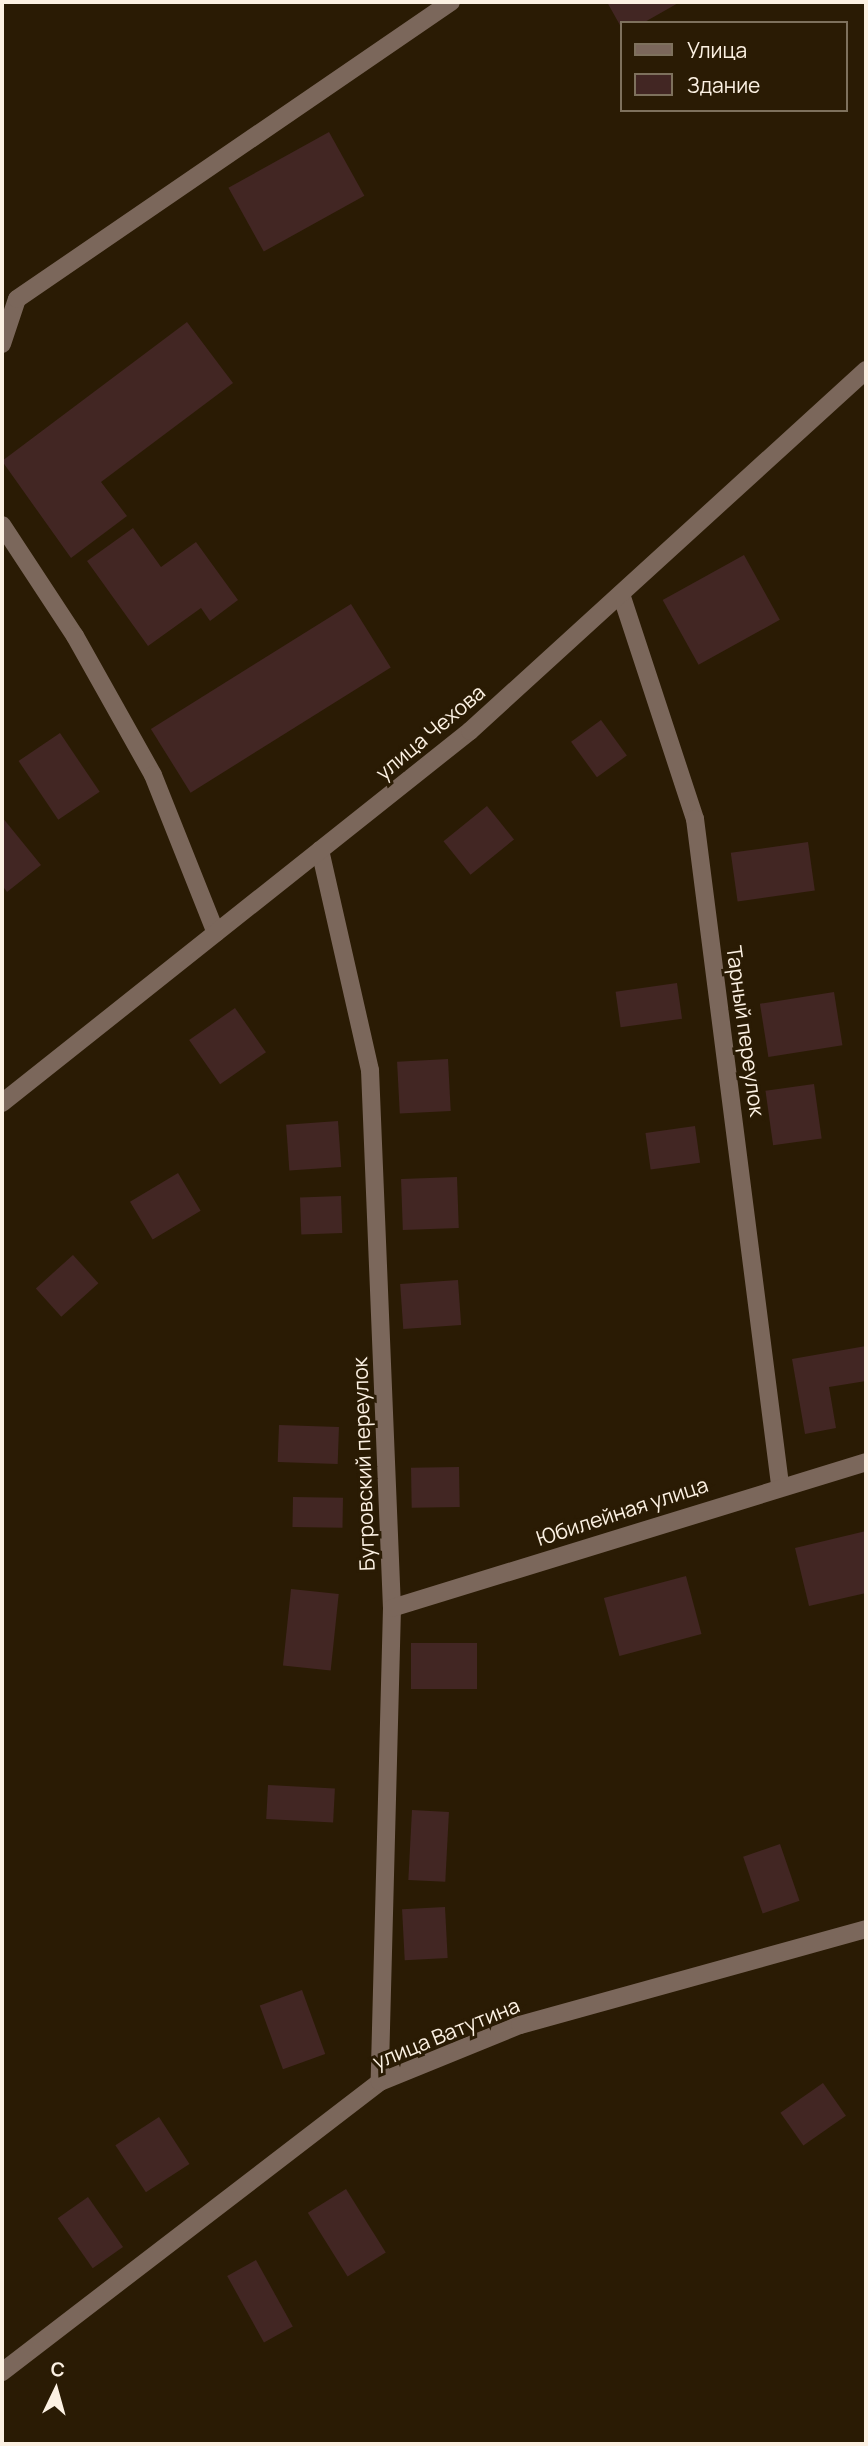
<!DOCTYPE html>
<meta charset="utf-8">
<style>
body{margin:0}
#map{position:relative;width:868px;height:2446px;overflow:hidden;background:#2a1b04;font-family:Manrope,sans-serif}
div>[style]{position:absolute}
.building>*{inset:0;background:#422623;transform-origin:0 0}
.minor>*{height:18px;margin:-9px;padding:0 9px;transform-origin:9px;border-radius:9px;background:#7b675b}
span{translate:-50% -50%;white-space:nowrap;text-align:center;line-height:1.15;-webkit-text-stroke:6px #2a1b04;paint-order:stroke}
.street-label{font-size:21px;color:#fcf1e3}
.frame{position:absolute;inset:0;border:4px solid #fcf1e3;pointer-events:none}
.legend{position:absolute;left:620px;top:21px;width:228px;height:91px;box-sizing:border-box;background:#2a1b04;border:2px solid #7e715d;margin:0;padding:9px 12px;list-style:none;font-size:21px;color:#fcf1e3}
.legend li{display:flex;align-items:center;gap:14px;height:35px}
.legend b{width:35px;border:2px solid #7e715d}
.north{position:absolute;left:21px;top:2355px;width:70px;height:70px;-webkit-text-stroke:5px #2a1b04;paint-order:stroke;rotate:5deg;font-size:19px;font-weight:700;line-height:28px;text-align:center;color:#fcf1e3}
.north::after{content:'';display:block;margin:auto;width:24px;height:32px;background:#fcf1e3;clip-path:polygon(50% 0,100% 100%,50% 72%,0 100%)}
</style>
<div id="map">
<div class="building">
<div style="clip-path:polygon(607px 2px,680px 2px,643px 23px,621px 23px,621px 27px)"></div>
<div style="left:329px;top:132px;width:73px;height:115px;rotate:61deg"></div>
<div style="clip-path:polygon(187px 322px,233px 383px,101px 482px,127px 516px,71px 558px,2px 461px)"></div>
<div style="clip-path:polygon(133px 528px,161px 567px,196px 542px,238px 600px,210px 621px,201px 608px,148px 646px,87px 561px)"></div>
<div style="left:744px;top:555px;width:74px;height:93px;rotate:61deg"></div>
<div style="left:351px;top:604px;width:75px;height:236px;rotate:58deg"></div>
<div style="left:601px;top:720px;width:44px;height:37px;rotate:54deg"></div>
<div style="left:60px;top:733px;width:71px;height:50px;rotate:56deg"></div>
<div style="left:487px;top:806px;width:43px;height:56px;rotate:51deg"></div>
<div style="clip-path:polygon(2px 817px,41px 865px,7px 892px,2px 885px)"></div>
<div style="left:808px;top:842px;width:49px;height:78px;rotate:82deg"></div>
<div style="left:677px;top:983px;width:36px;height:62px;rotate:82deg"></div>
<div style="left:834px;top:992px;width:54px;height:75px;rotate:81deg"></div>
<div style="left:235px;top:1008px;width:54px;height:56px;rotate:55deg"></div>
<div style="left:448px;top:1059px;width:52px;height:51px;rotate:87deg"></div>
<div style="left:814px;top:1084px;width:55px;height:49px;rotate:82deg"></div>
<div style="left:338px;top:1121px;width:46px;height:52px;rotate:86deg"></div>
<div style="left:695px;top:1126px;width:37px;height:50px;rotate:82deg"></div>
<div style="left:178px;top:1173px;width:44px;height:56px;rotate:59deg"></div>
<div style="left:457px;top:1177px;width:51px;height:56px;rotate:88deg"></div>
<div style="left:341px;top:1196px;width:37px;height:41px;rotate:88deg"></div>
<div style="left:73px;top:1255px;width:38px;height:50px;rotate:48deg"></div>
<div style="left:458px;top:1280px;width:45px;height:58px;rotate:86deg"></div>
<div style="clip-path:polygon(866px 1346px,866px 1381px,829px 1387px,836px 1428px,805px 1434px,792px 1359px)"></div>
<div style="left:279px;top:1425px;width:60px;height:37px;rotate:2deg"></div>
<div style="left:459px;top:1467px;width:40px;height:48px;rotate:89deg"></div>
<div style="left:293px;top:1497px;width:50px;height:30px;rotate:1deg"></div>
<div style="clip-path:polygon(866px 1531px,866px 1593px,809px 1606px,795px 1548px)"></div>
<div style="left:686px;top:1576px;width:60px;height:85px;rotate:75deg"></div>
<div style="left:291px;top:1589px;width:48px;height:77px;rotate:6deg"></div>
<div style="left:411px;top:1643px;width:66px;height:46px"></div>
<div style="left:268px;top:1785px;width:67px;height:34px;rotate:3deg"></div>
<div style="left:412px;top:1810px;width:37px;height:70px;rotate:3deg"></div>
<div style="left:780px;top:1844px;width:60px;height:39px;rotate:71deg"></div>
<div style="left:445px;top:1907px;width:51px;height:43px;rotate:87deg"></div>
<div style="left:302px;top:1990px;width:68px;height:45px;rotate:70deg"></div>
<div style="left:823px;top:2083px;width:40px;height:52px;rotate:55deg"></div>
<div style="left:159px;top:2117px;width:56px;height:52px;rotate:57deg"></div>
<div style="left:346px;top:2189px;width:75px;height:45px;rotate:58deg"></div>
<div style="left:88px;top:2197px;width:61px;height:37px;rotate:55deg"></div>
<div style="left:256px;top:2260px;width:76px;height:33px;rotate:61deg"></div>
</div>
<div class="minor">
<div style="left:2px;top:344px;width:47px;rotate:-71.6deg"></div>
<div style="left:17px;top:299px;width:526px;rotate:-34.39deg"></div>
<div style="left:2px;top:525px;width:133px;rotate:56.7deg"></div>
<div style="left:75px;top:636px;width:159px;rotate:60.7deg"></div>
<div style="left:153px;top:775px;width:170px;rotate:68.3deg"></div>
<div style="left:621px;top:594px;width:237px;rotate:71.8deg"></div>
<div style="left:695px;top:819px;width:670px;rotate:82.72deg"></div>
<div style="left:320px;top:850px;width:226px;rotate:77.2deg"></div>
<div style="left:370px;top:1070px;width:538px;rotate:87.66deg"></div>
<div style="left:392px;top:1608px;width:474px;rotate:91.5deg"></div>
<div style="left:2px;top:1103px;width:598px;rotate:-38.48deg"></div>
<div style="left:470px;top:731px;width:536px;rotate:-42.35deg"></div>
<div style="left:392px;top:1608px;width:496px;rotate:-17.1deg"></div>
<div style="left:2px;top:2372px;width:476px;rotate:-37.5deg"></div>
<div style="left:380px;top:2082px;width:151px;rotate:-22.2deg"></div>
<div style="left:520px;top:2025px;width:359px;rotate:-15.5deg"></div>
</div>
<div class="street-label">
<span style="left:430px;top:732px;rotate:-40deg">улица Чехова</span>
<span style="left:746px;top:1031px;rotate:82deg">Тарный переулок</span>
<span style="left:363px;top:1464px;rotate:-92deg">Бугровский переулок</span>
<span style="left:622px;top:1511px;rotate:-18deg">Юбилейная улица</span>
<span style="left:446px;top:2033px;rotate:-22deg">улица Ватутина</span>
</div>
<div class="frame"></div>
<ul class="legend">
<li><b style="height:9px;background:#7b675b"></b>Улица</li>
<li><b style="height:19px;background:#422623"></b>Здание</li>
</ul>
<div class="north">С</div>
</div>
